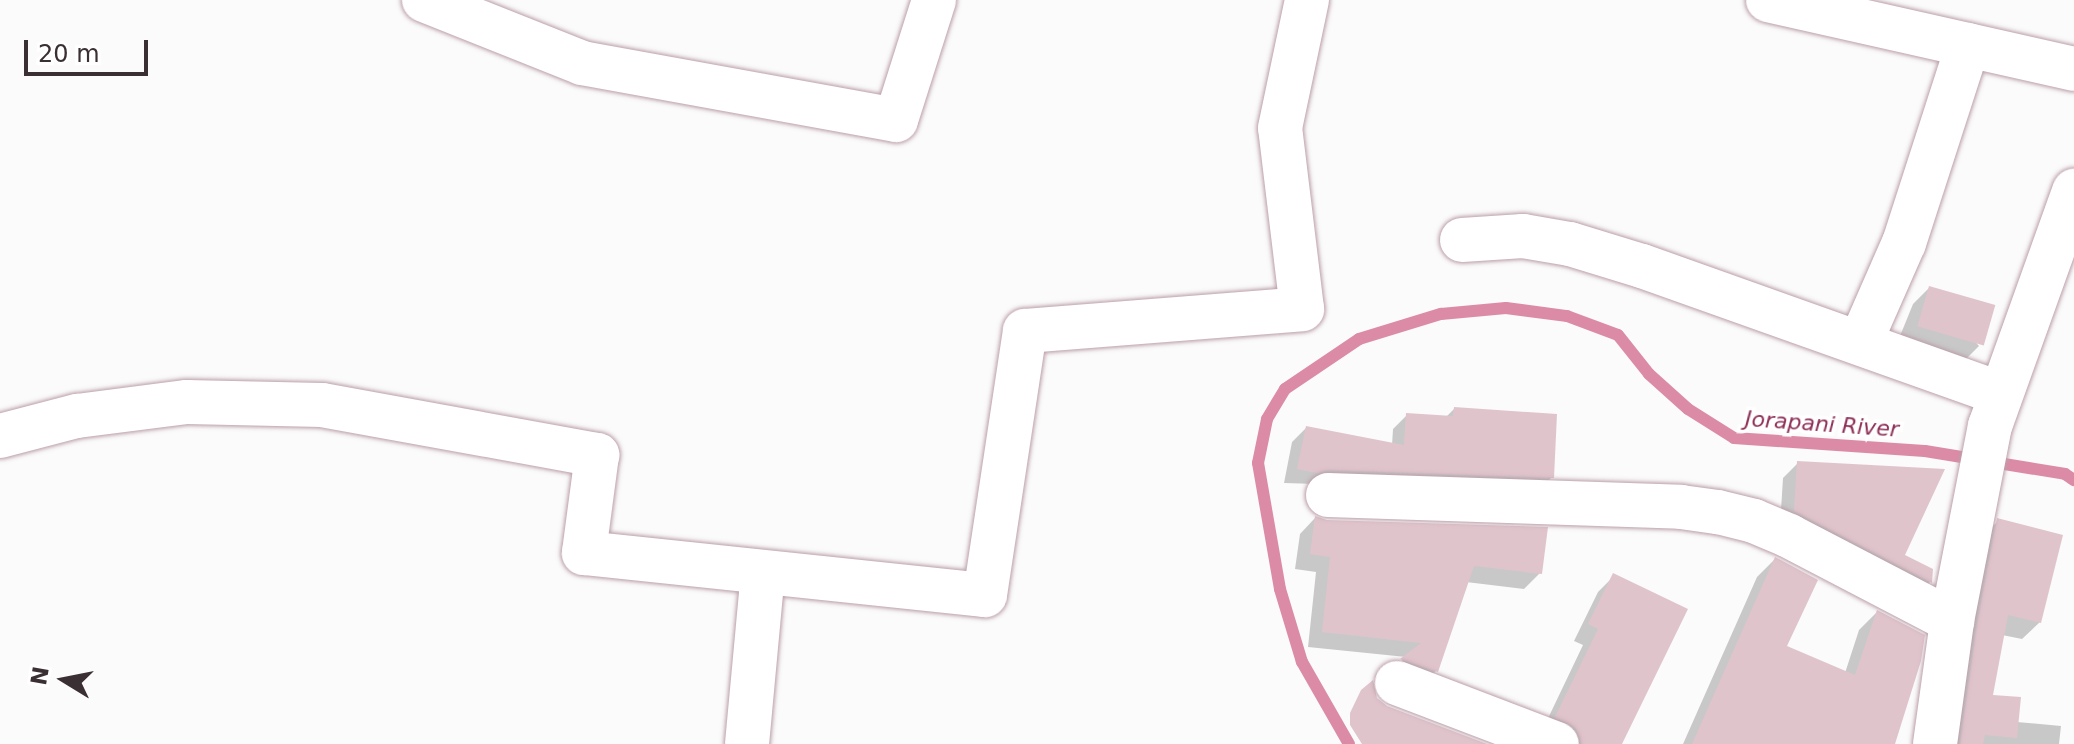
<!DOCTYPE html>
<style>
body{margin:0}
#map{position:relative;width:2074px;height:744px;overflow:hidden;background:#fbfbfb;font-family:"DejaVu Sans",sans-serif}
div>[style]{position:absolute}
.shadow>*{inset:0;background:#0003}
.stream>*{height:12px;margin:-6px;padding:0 6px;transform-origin:6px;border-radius:6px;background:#dc8ba7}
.building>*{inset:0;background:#e0c4cc;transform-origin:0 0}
.roads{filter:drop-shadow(0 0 2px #bb9fa8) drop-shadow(0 0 2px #bb9fa8)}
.street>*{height:44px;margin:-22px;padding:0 22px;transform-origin:22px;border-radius:22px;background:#fff}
.secondary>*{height:44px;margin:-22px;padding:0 22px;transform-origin:22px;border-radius:22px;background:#fff}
span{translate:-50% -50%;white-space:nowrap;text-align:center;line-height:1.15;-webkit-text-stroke:7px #fff;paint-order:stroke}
.water-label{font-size:22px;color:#8e2f57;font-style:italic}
.north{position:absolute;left:24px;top:640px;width:80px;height:80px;-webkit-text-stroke:6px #fff;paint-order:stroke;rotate:280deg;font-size:22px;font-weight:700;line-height:32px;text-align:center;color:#3a2f32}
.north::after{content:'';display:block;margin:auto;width:28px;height:36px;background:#3a2f32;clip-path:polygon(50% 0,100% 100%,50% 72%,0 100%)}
.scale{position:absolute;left:24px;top:40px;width:124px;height:36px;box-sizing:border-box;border:4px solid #3a2f32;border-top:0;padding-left:10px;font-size:24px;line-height:28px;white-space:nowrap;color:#3a2f32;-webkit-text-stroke:6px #fff;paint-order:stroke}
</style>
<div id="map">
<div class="shadow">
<div style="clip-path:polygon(1929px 288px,1979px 346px,1963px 362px,1898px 341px,1913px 304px)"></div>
<div style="clip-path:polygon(1454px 409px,1552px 477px,1538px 491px,1284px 483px,1292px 442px,1306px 428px,1392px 445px,1393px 429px,1407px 415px,1445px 418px)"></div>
<div style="clip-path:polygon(1798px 463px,1930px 582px,1916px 596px,1780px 526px,1783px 478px)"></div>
<div style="clip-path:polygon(1315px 518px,1540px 573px,1524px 589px,1466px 582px,1436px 671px,1421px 686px,1387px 675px,1406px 657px,1308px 647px,1316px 572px,1295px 569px,1300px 534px)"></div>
<div style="clip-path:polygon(1998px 521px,2040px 622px,2022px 639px,2002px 635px,1990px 697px,2017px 722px,2061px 726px,2059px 744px,1946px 744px,1981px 538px)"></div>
<div style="clip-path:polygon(1775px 559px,1784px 647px,1845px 673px,1859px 630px,1877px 612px,1893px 744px,1683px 744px,1757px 577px)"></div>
<div style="clip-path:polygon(1614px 576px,1619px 744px,1560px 744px,1541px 733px,1583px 645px,1574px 641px,1598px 592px)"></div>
</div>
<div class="stream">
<div style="left:1349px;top:744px;width:95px;rotate:-119.8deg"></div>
<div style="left:1302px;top:662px;width:76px;rotate:-106.8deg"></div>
<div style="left:1280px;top:589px;width:128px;rotate:-99.9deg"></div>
<div style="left:1258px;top:463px;width:45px;rotate:-78.4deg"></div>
<div style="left:1267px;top:419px;width:35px;rotate:-59deg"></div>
<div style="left:1285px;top:389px;width:89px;rotate:-34deg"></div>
<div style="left:1359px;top:339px;width:86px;rotate:-17deg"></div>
<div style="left:1441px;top:314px;width:65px;rotate:-5.3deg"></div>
<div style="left:1506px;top:308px;width:62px;rotate:7.5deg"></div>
<div style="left:1567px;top:316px;width:54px;rotate:20.4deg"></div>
<div style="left:1618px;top:335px;width:50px;rotate:51.5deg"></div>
<div style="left:1649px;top:374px;width:52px;rotate:41.9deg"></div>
<div style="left:1688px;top:409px;width:54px;rotate:32.2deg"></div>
<div style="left:1734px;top:438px;width:191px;rotate:3.9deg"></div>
<div style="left:1925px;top:451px;width:142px;rotate:9.3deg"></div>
<div style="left:2065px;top:474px;width:11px;rotate:34deg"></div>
</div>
<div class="building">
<div style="left:1929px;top:286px;width:69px;height:42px;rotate:16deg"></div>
<div style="clip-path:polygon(1454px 407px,1557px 414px,1554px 478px,1329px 470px,1317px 473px,1297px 469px,1306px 426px,1404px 445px,1406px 413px,1453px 416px)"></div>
<div style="clip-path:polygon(1797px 461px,1945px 469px,1905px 555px,1933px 569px,1932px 583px,1794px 511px)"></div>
<div style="clip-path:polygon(1315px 516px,1327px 520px,1548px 527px,1542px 574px,1474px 566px,1438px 672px,1400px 659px,1421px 643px,1322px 632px,1330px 557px,1310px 554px)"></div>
<div style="clip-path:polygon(1997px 518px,2063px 535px,2041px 623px,2008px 615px,1993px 695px,2021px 697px,2017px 738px,1985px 735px,1983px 744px,1960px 744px,1977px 625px)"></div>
<div style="clip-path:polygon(1775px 557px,1818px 580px,1787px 646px,1855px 675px,1877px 610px,1925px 635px,1921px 661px,1895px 744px,1692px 744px)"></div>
<div style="clip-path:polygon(1613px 573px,1688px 609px,1622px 744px,1581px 744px,1576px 728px,1555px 717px,1598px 629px,1588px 624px)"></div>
<div style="clip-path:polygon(1373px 680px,1377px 698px,1387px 706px,1487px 744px,1362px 744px,1350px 725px,1350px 713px,1361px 690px)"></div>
</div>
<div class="roads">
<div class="street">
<div style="left:424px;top:0;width:170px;rotate:21.7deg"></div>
<div style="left:582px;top:63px;width:319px;rotate:10.3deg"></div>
<div style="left:896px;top:120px;width:126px;rotate:-72.4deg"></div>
<div style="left:1462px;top:240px;width:61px;rotate:-3.8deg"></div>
<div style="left:1523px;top:236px;width:48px;rotate:9.7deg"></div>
<div style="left:1570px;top:244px;width:75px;rotate:17deg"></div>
<div style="left:1642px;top:266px;width:379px;rotate:19.6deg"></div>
<div style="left:1860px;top:343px;width:109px;rotate:-66.3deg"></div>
<div style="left:1904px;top:243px;width:208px;rotate:-72.1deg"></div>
<div style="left:0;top:436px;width:80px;rotate:-14.6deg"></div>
<div style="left:77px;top:416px;width:111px;rotate:-7.3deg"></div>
<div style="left:187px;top:402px;width:135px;rotate:1.3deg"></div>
<div style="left:322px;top:405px;width:280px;rotate:10.3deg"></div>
<div style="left:597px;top:455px;width:99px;rotate:97.6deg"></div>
<div style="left:584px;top:553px;width:403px;rotate:6deg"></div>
<div style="left:985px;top:595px;width:267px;rotate:-81.4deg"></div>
<div style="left:1025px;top:331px;width:278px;rotate:-4.5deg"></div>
<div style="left:1302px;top:309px;width:182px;rotate:-96.9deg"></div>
<div style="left:1280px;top:128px;width:131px;rotate:-78.1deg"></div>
<div style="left:1328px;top:495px;width:353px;rotate:1.9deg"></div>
<div style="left:1681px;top:507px;width:37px;rotate:8deg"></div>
<div style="left:1718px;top:512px;width:37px;rotate:14deg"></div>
<div style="left:1754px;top:521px;width:38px;rotate:23deg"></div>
<div style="left:1789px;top:536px;width:184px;rotate:27.5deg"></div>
<div style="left:1397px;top:683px;width:171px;rotate:20.9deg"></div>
<div style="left:747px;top:744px;width:172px;rotate:-84.7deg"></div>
<div style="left:1935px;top:744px;width:124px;rotate:-82.1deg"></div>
<div style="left:1952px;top:621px;width:199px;rotate:-79deg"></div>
<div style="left:1990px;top:426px;width:250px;rotate:-70.3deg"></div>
</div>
<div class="secondary">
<div style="left:1768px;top:0;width:314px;rotate:12.7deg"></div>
</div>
</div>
<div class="water-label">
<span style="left:1822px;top:424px;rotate:4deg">Jorapani River</span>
</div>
<div class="north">N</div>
<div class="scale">20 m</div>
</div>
